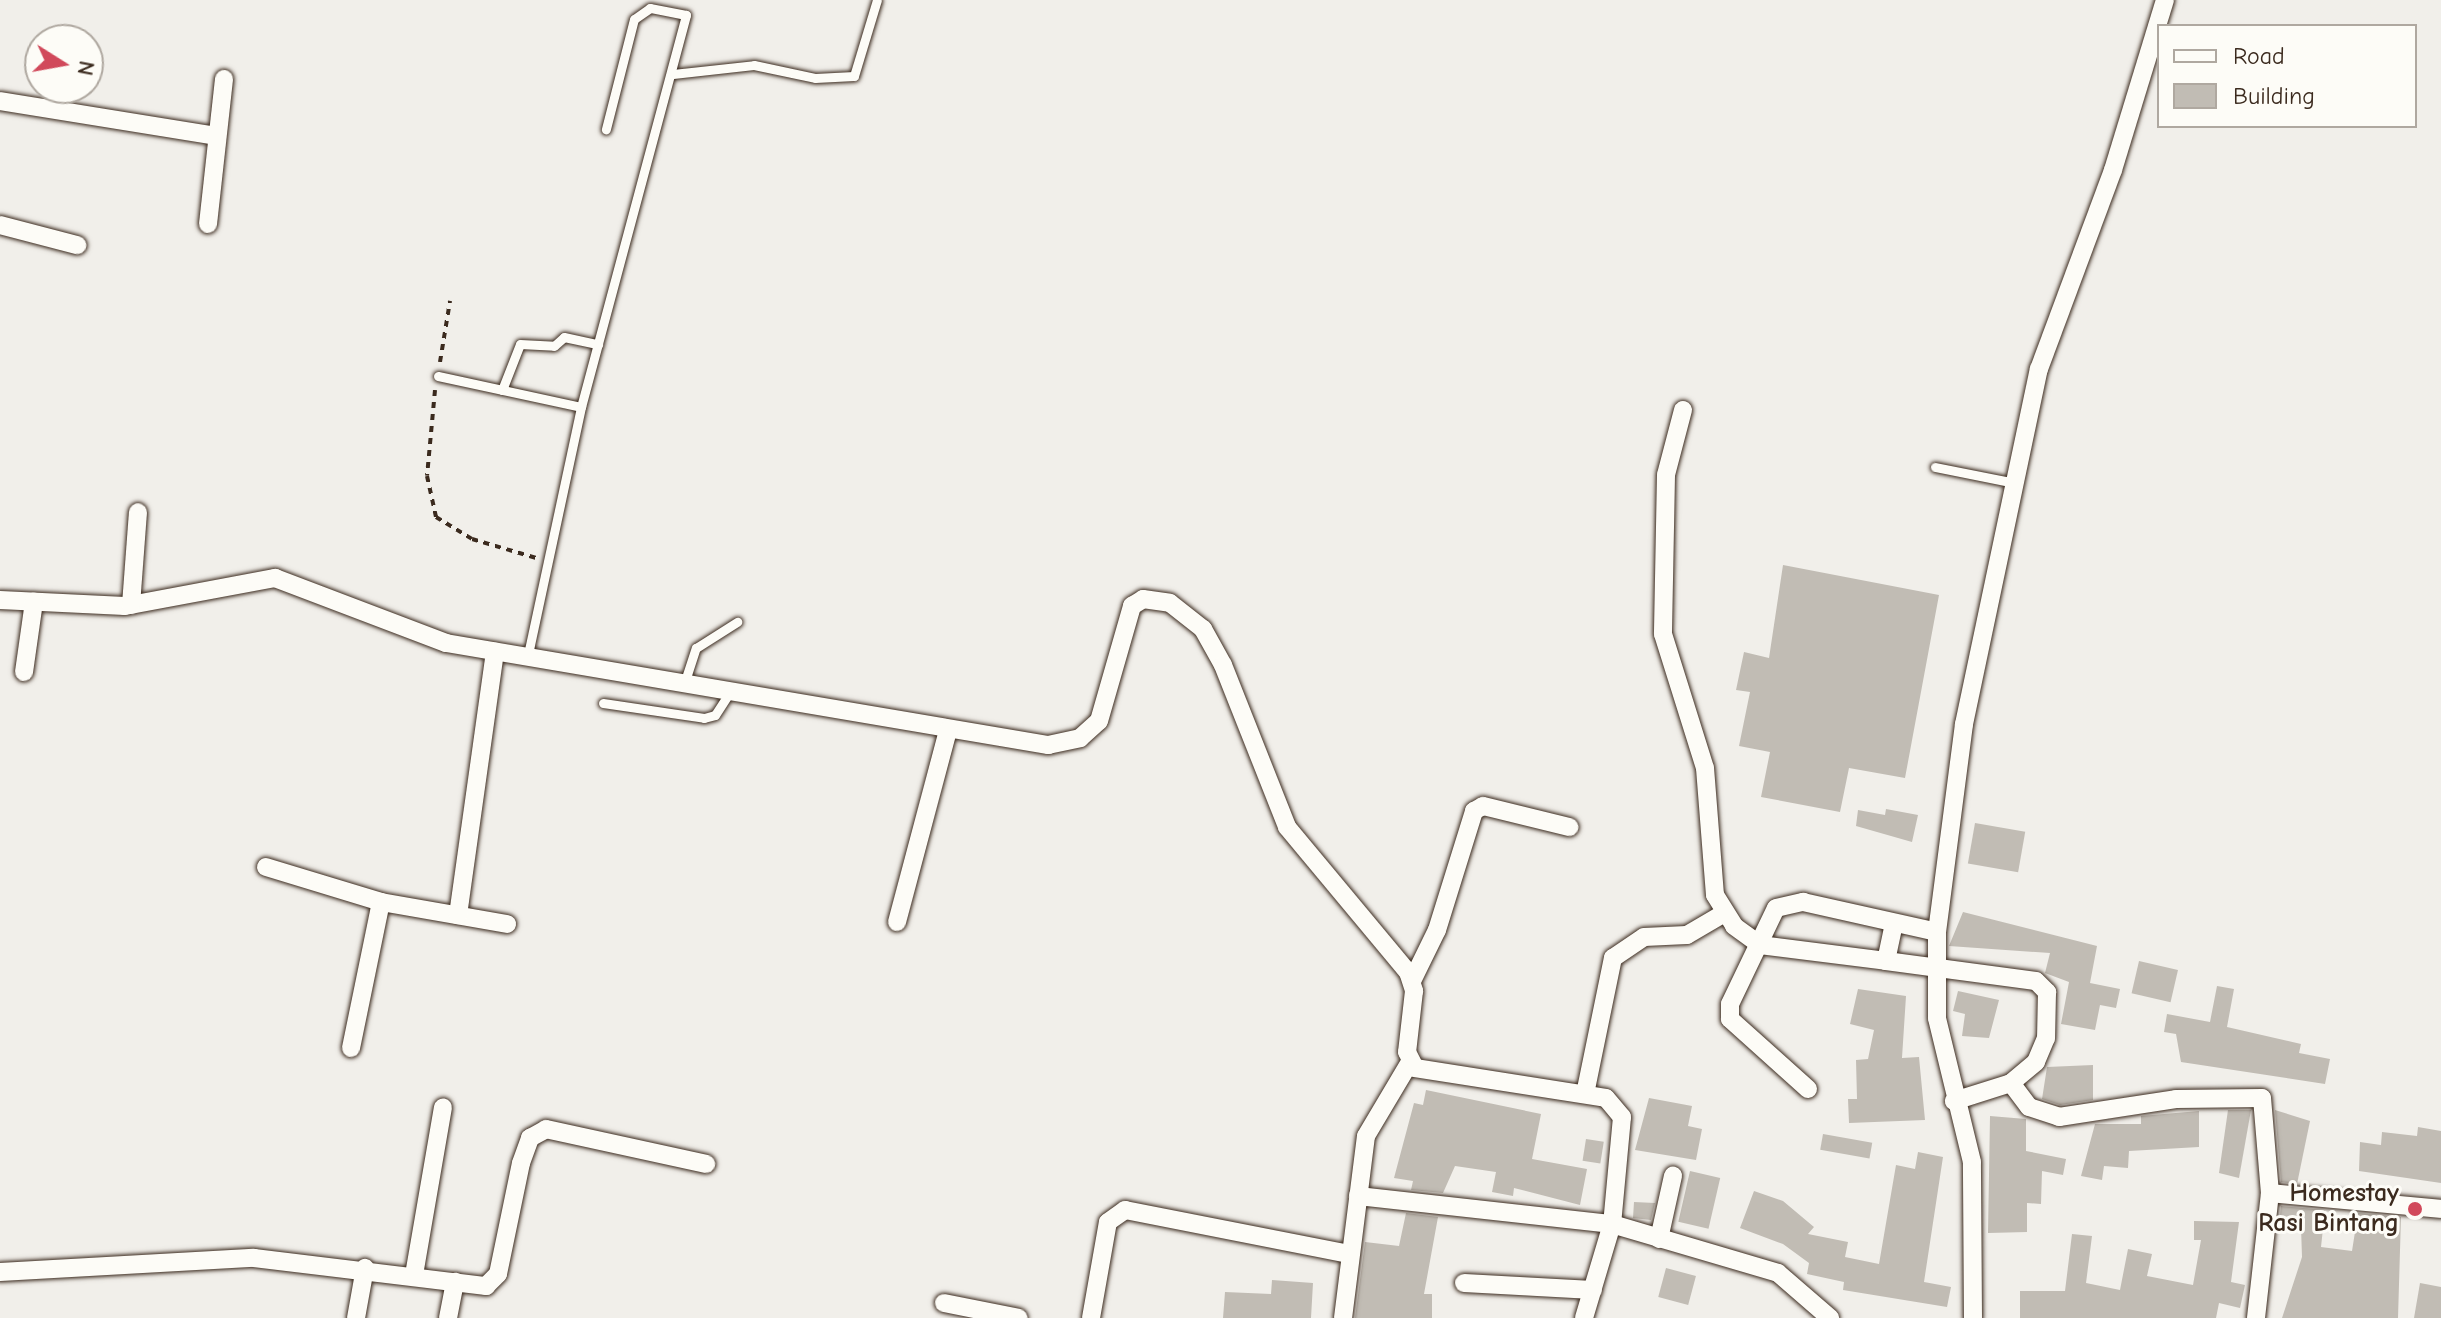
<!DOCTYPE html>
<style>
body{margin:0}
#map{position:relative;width:2441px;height:1318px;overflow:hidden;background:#f1efea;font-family:"Comic Neue",sans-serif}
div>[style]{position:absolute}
.building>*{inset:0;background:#c1bcb4;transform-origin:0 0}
.path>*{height:4px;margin-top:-2px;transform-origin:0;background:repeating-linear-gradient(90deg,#3b2a1e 0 6px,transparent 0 12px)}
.roads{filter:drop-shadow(0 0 2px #3b2a1e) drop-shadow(0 0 2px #3b2a1e)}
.lane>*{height:9px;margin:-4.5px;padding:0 4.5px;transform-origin:4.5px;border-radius:4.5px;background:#fdfcf7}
.street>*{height:18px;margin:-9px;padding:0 9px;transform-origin:9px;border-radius:9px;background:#fdfcf7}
.dots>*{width:22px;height:22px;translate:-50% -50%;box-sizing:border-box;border:4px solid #fdfcf7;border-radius:50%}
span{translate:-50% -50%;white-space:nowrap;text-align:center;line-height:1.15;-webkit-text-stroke:6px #fdfcf7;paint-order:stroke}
.poi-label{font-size:26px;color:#3b2a1e;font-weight:700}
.right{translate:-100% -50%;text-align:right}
.legend{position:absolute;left:2157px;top:24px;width:260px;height:104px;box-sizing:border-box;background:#fdfcf7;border:2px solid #afa8a0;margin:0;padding:10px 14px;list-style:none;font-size:24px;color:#3b2a1e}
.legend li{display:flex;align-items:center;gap:16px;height:40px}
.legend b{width:40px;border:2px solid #afa8a0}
.north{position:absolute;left:24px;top:24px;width:80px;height:80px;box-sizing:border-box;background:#fdfcf7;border:2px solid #afa8a0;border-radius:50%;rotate:101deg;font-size:22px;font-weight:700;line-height:32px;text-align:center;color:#3b2a1e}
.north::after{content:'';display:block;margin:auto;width:28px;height:36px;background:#d1495b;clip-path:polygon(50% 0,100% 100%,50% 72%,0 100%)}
</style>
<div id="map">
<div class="building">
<div style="clip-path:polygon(1783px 565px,1939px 595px,1905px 778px,1849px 768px,1840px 812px,1761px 797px,1770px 752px,1739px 746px,1750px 692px,1736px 690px,1744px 652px,1769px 658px)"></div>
<div style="clip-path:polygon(1886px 809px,1918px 815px,1912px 842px,1856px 826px,1858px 810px,1885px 815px)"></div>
<div style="left:1975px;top:823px;width:51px;height:41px;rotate:10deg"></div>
<div style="clip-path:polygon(1963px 912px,2097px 946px,2090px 983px,2120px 989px,2116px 1008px,2100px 1005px,2095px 1030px,2061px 1024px,2069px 982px,2045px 973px,2050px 953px,1949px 946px)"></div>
<div style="left:2139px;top:961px;width:40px;height:33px;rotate:13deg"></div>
<div style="clip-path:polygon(2217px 986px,2234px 989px,2227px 1027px,2301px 1044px,2299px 1053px,2330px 1059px,2325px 1084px,2181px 1062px,2176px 1034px,2164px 1032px,2167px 1014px,2210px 1022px)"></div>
<div style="clip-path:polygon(1858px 989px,1906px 996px,1902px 1058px,1919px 1057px,1925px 1120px,1849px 1123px,1848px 1099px,1857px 1099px,1856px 1060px,1868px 1059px,1874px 1030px,1850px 1024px)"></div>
<div style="clip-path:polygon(1958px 991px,1999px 1000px,1989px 1038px,1962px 1036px,1965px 1014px,1953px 1011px)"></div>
<div style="clip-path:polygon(2093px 1065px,2093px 1100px,2060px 1105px,2042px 1099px,2047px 1067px)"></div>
<div style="clip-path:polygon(1426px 1090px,1541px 1114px,1532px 1159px,1587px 1169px,1580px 1205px,1514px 1188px,1513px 1196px,1492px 1192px,1496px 1172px,1455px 1166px,1443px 1193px,1411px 1190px,1413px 1181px,1394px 1178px,1414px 1103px,1423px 1105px)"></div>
<div style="clip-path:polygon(1649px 1098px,1692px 1106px,1688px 1126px,1702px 1129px,1696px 1160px,1635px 1150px)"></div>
<div style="clip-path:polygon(2228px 1110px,2251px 1110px,2239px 1178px,2219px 1173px)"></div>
<div style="clip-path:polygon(2275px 1110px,2310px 1121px,2297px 1184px,2281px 1182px)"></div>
<div style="clip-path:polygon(2199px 1111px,2199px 1147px,2129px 1151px,2128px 1168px,2104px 1166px,2102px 1180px,2081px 1176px,2095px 1124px,2141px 1124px,2141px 1116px)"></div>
<div style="clip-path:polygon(1990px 1116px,2026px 1119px,2026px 1151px,2066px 1159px,2063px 1175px,2042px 1171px,2041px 1204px,2027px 1203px,2027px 1232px,1988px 1233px)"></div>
<div style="clip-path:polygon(2418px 1127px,2441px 1131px,2441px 1183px,2359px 1171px,2360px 1142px,2381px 1145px,2382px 1132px,2417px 1136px)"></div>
<div style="left:1823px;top:1134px;width:50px;height:16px;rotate:10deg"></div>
<div style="left:1586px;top:1139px;width:18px;height:22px;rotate:9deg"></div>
<div style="clip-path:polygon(1918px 1152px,1943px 1157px,1924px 1282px,1951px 1287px,1947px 1307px,1843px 1290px,1844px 1282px,1807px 1274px,1809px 1263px,1783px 1244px,1740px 1228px,1754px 1191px,1783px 1201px,1814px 1227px,1808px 1234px,1848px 1242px,1845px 1257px,1879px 1264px,1896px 1165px,1915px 1169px)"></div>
<div style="left:1690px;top:1171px;width:31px;height:52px;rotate:13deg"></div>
<div style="clip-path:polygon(1634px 1202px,1655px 1203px,1651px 1220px,1633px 1218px)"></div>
<div style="clip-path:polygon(2281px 1206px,2325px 1210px,2321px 1247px,2352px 1251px,2358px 1213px,2401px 1217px,2398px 1318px,2282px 1318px,2302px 1257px,2301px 1227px,2279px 1225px)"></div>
<div style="clip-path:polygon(1406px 1213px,1438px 1217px,1424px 1294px,1432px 1294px,1432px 1318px,1355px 1318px,1365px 1242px,1399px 1246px)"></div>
<div style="clip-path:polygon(2194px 1221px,2239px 1222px,2231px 1282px,2245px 1285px,2240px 1308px,2219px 1303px,2216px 1318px,2020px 1318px,2020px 1291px,2065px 1291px,2072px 1234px,2092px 1236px,2086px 1283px,2120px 1290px,2128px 1249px,2152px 1254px,2147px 1276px,2193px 1285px,2201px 1240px,2194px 1240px)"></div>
<div style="left:1666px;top:1268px;width:31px;height:30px;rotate:15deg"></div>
<div style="clip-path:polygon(1272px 1280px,1313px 1283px,1311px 1318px,1223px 1318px,1225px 1292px,1271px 1294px)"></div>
<div style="clip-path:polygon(2420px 1283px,2441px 1287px,2441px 1318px,2414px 1318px)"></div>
</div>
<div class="path">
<div style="left:440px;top:362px;width:62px;rotate:-80.7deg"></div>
<div style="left:435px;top:390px;width:86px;rotate:95.3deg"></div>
<div style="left:427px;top:476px;width:42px;rotate:77.6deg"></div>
<div style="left:436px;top:517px;width:42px;rotate:31.4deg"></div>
<div style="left:472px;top:539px;width:67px;rotate:16.5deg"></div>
</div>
<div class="roads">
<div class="lane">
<div style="left:673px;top:74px;width:81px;rotate:-6.3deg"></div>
<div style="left:754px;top:65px;width:62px;rotate:12deg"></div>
<div style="left:815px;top:78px;width:39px;rotate:-3deg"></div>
<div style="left:854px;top:76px;width:79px;rotate:-73.2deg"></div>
<div style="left:438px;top:376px;width:146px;rotate:12.2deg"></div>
<div style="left:502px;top:390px;width:49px;rotate:-68.6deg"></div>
<div style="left:520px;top:344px;width:34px;rotate:3deg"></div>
<div style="left:554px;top:346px;width:13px;rotate:-42deg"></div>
<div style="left:564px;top:337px;width:35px;rotate:12deg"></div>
<div style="left:1935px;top:467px;width:76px;rotate:11.3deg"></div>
<div style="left:527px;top:659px;width:258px;rotate:-77.9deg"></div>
<div style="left:581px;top:407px;width:406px;rotate:-75deg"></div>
<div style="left:686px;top:15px;width:37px;rotate:-169deg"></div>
<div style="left:650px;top:8px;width:19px;rotate:145deg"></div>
<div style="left:634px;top:19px;width:114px;rotate:104.3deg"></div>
<div style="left:684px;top:684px;width:38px;rotate:-72deg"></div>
<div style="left:696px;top:648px;width:49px;rotate:-32.4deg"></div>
<div style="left:603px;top:703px;width:102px;rotate:8.4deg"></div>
<div style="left:704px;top:718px;width:11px;rotate:-15deg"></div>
<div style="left:715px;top:715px;width:27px;rotate:-57deg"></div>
</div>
<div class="street">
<div style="left:0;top:101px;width:219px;rotate:9.2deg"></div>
<div style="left:208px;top:224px;width:146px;rotate:-83.7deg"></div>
<div style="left:0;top:225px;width:80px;rotate:14.6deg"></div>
<div style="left:1683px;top:410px;width:67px;rotate:104.7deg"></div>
<div style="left:1666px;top:475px;width:159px;rotate:91.1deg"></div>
<div style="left:1663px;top:634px;width:140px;rotate:72.6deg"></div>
<div style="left:1705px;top:768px;width:127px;rotate:85.5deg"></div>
<div style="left:1715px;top:895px;width:36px;rotate:58deg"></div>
<div style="left:1734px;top:926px;width:32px;rotate:36deg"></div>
<div style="left:1760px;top:945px;width:127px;rotate:7.2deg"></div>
<div style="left:1886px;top:961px;width:38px;rotate:-78deg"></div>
<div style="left:0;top:600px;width:125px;rotate:2.7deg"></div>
<div style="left:125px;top:606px;width:153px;rotate:-10.6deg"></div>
<div style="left:275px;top:578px;width:183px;rotate:20.8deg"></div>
<div style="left:446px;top:643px;width:611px;rotate:9.62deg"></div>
<div style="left:1048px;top:745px;width:33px;rotate:-12deg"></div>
<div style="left:1080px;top:738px;width:25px;rotate:-42deg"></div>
<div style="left:1099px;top:721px;width:120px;rotate:-74deg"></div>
<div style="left:1132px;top:606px;width:13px;rotate:-32deg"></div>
<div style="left:1143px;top:599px;width:27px;rotate:8deg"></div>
<div style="left:1170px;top:603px;width:42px;rotate:38.2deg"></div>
<div style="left:1203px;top:629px;width:41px;rotate:60.9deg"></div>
<div style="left:1223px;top:665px;width:174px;rotate:68.4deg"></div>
<div style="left:1287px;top:827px;width:189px;rotate:50.2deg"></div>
<div style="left:1408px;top:972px;width:20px;rotate:72deg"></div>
<div style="left:1414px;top:991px;width:61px;rotate:96.5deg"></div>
<div style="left:1407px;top:1052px;width:18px;rotate:63deg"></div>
<div style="left:1415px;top:1068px;width:193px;rotate:8.9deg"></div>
<div style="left:1606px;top:1098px;width:25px;rotate:50deg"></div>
<div style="left:1622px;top:1117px;width:107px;rotate:95.3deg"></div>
<div style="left:1612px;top:1224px;width:173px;rotate:16.4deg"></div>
<div style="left:1778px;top:1273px;width:69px;rotate:40.9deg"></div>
<div style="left:131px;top:605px;width:93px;rotate:-85.7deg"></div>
<div style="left:24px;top:672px;width:71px;rotate:-81.9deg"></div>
<div style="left:266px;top:867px;width:120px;rotate:16.9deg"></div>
<div style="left:381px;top:902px;width:128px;rotate:9.9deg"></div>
<div style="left:458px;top:915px;width:266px;rotate:-82deg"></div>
<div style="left:897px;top:922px;width:199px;rotate:-75.1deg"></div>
<div style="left:1886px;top:961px;width:151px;rotate:7.6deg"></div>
<div style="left:2036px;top:981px;width:16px;rotate:45deg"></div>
<div style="left:2047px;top:992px;width:46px;rotate:91.2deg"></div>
<div style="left:2046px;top:1038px;width:26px;rotate:113deg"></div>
<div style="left:2036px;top:1062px;width:33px;rotate:140deg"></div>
<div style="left:2011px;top:1083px;width:60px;rotate:162.5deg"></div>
<div style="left:1412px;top:981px;width:57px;rotate:-63.9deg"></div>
<div style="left:1437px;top:930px;width:125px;rotate:-72.7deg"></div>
<div style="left:1474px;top:811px;width:10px;rotate:-29deg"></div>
<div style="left:1483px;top:806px;width:89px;rotate:13.7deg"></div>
<div style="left:351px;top:1048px;width:149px;rotate:-78.4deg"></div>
<div style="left:2011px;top:1083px;width:30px;rotate:53deg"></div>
<div style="left:2029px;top:1107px;width:32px;rotate:18deg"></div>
<div style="left:2059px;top:1117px;width:118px;rotate:-8.7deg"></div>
<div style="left:2176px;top:1099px;width:86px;rotate:-0.7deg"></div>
<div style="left:2262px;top:1098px;width:95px;rotate:85.2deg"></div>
<div style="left:2270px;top:1193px;width:126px;rotate:96.4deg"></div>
<div style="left:1808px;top:1089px;width:105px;rotate:-138.1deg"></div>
<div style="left:1730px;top:1019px;width:15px;rotate:-90deg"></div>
<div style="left:1730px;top:1004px;width:106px;rotate:-64.4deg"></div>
<div style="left:1776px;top:908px;width:28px;rotate:-13deg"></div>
<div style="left:1803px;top:902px;width:137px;rotate:12.6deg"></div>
<div style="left:1585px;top:1094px;width:139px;rotate:-78.4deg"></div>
<div style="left:1613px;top:958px;width:37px;rotate:-34deg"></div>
<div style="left:1644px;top:937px;width:43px;rotate:-2.7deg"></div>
<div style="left:1687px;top:935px;width:42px;rotate:-30.3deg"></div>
<div style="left:2270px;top:1193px;width:172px;rotate:5.3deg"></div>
<div style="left:1358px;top:1196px;width:256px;rotate:6.3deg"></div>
<div style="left:1612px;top:1224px;width:98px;rotate:106.6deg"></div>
<div style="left:1659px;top:1239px;width:65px;rotate:-77.5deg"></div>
<div style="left:0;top:1272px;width:254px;rotate:-3.2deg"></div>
<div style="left:254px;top:1258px;width:234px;rotate:6.9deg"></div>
<div style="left:486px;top:1286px;width:17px;rotate:-45deg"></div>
<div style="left:498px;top:1274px;width:113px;rotate:-78.3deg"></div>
<div style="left:521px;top:1163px;width:27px;rotate:-70deg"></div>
<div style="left:530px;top:1138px;width:18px;rotate:-29deg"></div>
<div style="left:546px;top:1129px;width:164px;rotate:12.3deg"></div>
<div style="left:414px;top:1275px;width:170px;rotate:-80.2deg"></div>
<div style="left:1464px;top:1283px;width:129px;rotate:3.1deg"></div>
<div style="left:944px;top:1303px;width:76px;rotate:11.3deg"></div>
<div style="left:356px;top:1318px;width:51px;rotate:-79.8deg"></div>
<div style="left:448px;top:1318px;width:37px;rotate:-79deg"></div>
<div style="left:1091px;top:1318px;width:97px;rotate:-80deg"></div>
<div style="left:1108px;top:1222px;width:21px;rotate:-35deg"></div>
<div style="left:1125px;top:1210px;width:229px;rotate:11.1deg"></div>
<div style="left:1343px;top:1318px;width:183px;rotate:-82.8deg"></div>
<div style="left:1366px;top:1136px;width:86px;rotate:-59.3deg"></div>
<div style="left:1973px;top:1318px;width:156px;rotate:-90.4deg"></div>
<div style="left:1972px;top:1162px;width:148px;rotate:-103.7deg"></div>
<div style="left:1937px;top:1018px;width:86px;rotate:-90deg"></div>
<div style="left:1937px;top:932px;width:210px;rotate:-82.6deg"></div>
<div style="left:1964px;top:724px;width:363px;rotate:-78.1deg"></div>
<div style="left:2039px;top:369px;width:212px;rotate:-69.6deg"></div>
<div style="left:2113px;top:170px;width:178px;rotate:-73deg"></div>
</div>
</div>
<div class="dots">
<div style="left:2415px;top:1209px;background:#d1495b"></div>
</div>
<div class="poi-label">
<span class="right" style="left:2399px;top:1209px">Homestay<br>Rasi Bintang</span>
</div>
<ul class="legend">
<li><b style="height:10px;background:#fdfcf7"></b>Road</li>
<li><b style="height:22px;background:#c1bcb4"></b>Building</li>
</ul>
<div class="north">N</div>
</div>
